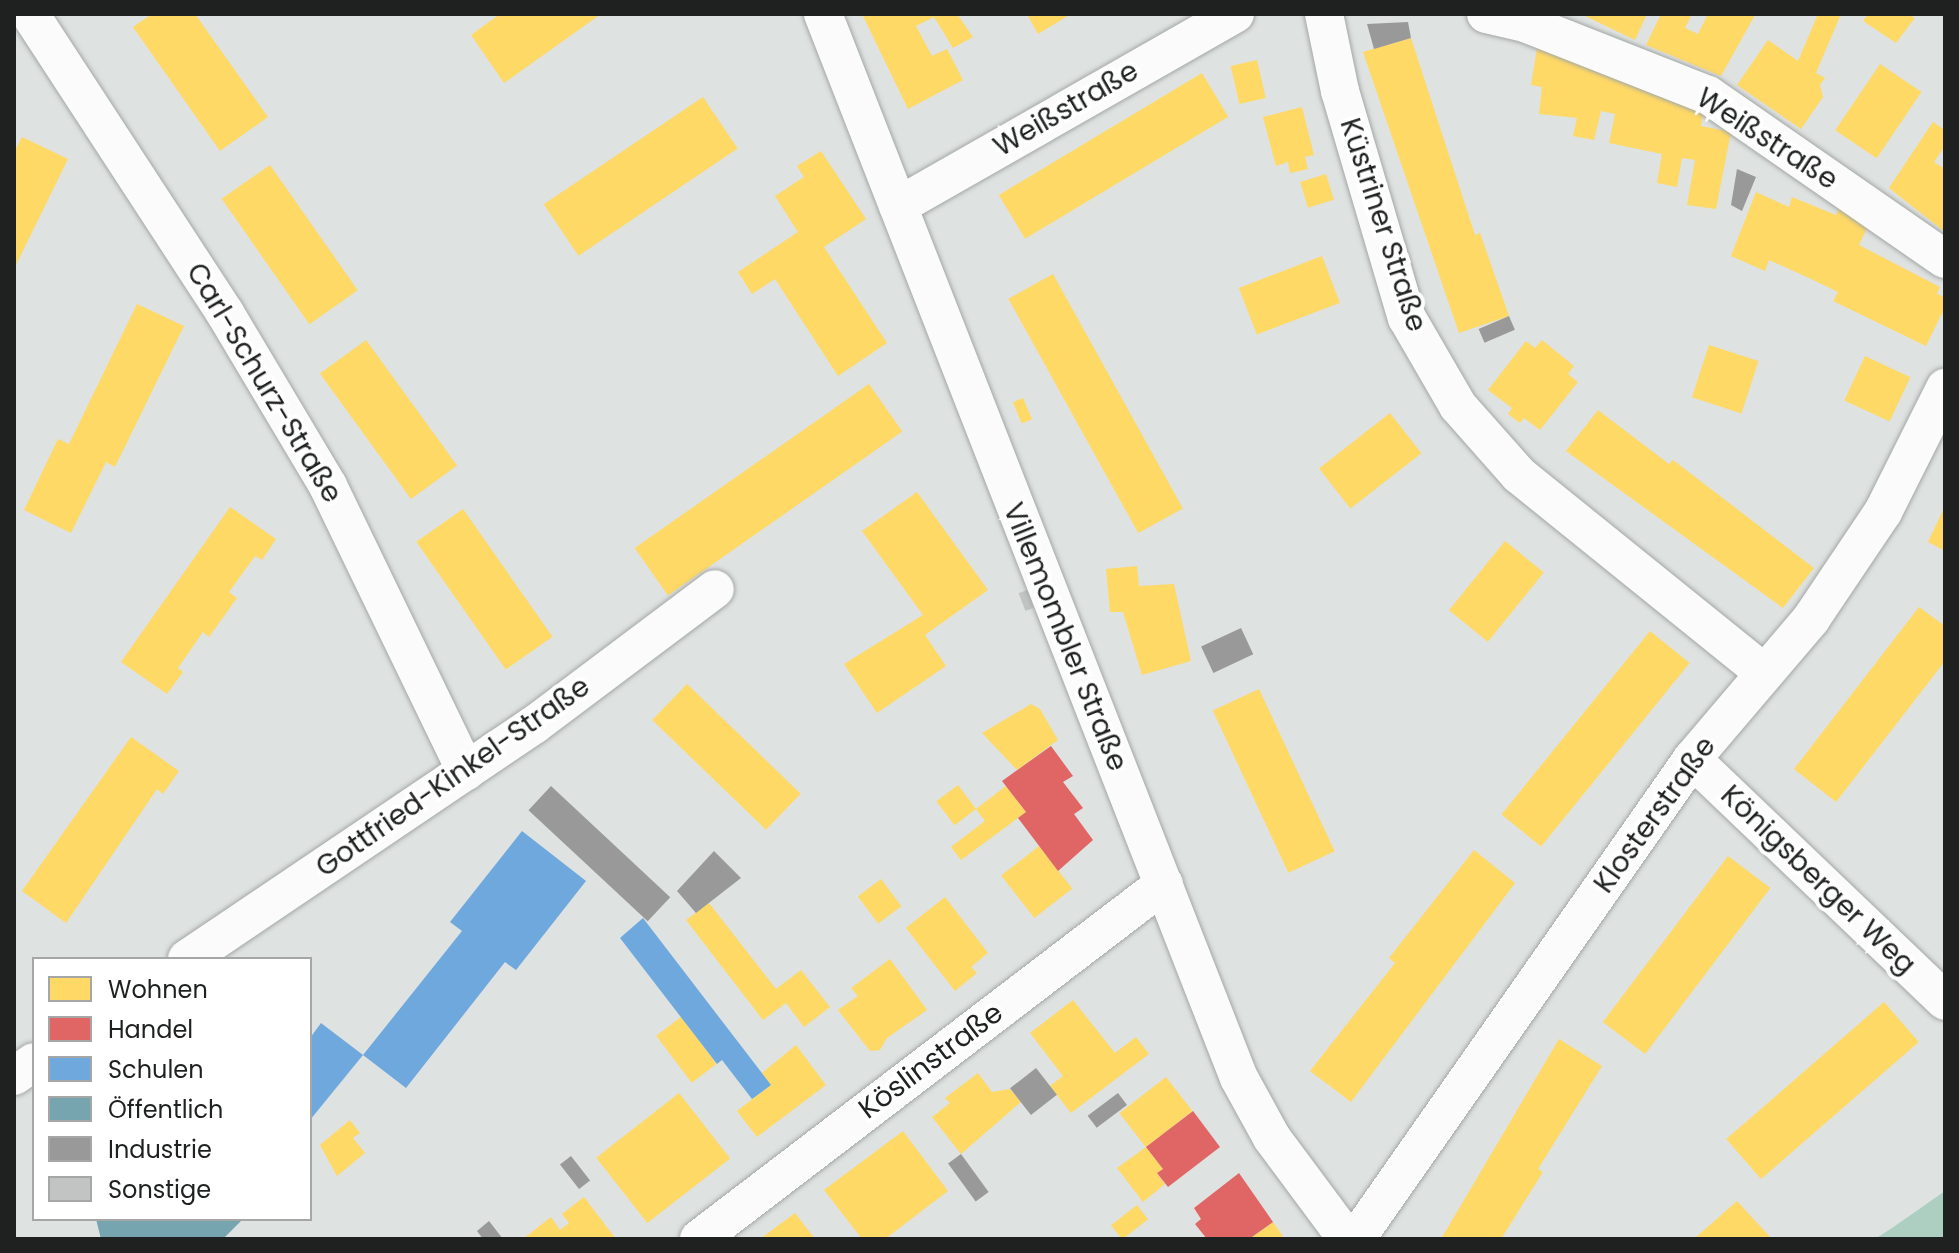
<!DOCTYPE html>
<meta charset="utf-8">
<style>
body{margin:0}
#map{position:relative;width:1959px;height:1253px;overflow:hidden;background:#dee2e0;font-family:Poppins,sans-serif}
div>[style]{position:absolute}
.green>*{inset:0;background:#accfc2}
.homes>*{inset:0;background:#ffd966;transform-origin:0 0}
.shops>*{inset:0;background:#e06666}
.schools>*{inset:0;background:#6fa8dc}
.public>*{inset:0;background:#76a5af}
.industry>*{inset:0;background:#999;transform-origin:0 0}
.building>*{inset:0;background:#c2c4c4;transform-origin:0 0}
.roads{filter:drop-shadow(0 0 2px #a3a7a5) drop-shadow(0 0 2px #a3a7a5)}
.minor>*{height:38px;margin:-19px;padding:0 19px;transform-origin:19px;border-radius:19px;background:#fafbfa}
span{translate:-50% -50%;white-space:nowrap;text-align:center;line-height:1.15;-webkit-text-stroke:8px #fff;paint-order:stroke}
.street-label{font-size:28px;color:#1e2120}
.frame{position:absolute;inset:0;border:16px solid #1e2120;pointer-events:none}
.legend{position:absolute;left:32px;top:957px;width:280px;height:264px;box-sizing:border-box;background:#fff;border:2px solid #a5a6a6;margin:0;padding:10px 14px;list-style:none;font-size:24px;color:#1e2120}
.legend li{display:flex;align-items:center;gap:16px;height:40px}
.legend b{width:40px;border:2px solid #a5a6a6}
</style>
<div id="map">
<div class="green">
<div style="clip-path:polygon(1945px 1191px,1945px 1239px,1875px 1239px,1892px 1228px)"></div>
</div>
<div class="homes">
<div style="clip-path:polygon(152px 14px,195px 14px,268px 117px,220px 151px,133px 27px)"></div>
<div style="clip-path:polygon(500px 14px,601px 14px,504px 83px,471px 35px)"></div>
<div style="clip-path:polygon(862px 14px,957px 14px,973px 37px,953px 48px,934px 17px,916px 26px,932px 56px,947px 49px,963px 80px,908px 109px)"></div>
<div style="clip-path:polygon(1027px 14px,1071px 14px,1038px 34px)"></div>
<div style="clip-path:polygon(1581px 14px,1647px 14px,1635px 40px)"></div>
<div style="clip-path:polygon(1661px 14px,1692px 14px,1685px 28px,1698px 34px,1708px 14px,1755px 15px,1721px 76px,1646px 45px)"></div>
<div style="clip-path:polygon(1818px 14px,1841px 14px,1816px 73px,1825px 78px,1820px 85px,1823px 97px,1801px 129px,1737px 85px,1768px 40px,1798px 61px)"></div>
<div style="clip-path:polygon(1868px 14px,1907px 14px,1915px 18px,1896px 43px,1863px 21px)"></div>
<div style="clip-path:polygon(1411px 38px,1475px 235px,1480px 233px,1509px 316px,1459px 333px,1363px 52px)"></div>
<div style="clip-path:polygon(1537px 48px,1703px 114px,1701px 126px,1731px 132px,1716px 209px,1687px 205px,1695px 160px,1682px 158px,1677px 187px,1657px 183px,1662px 154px,1609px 143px,1615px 114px,1601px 111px,1594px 140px,1573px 136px,1577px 118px,1539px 114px,1542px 87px,1531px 85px)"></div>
<div style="left:1257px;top:60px;width:39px;height:27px;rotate:77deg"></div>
<div style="left:1880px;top:64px;width:50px;height:80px;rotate:34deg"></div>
<div style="left:1202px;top:73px;width:51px;height:237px;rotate:59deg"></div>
<div style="left:703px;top:97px;width:62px;height:192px;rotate:56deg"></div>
<div style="clip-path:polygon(1302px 107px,1314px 155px,1305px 157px,1308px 169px,1290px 173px,1288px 162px,1276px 166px,1263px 117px)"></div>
<div style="clip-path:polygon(1933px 122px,1945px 130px,1945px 146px,1934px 162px,1945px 169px,1945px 232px,1889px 188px)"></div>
<div style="clip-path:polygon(22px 137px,68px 159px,14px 269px,14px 152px)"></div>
<div style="clip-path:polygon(821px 151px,866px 219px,824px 247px,887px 343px,838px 376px,775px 279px,752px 294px,738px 272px,798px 232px,775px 196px,804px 177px,797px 166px)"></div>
<div style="left:270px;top:165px;width:153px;height:59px;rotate:55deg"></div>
<div style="left:1326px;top:174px;width:27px;height:27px;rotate:73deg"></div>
<div style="clip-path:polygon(1756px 192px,1789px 207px,1792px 197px,1836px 215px,1840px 207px,1868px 226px,1859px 245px,1940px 287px,1937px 294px,1945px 297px,1945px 307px,1926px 346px,1833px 301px,1838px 292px,1809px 278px,1769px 260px,1765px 271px,1731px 256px)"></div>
<div style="left:1322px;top:256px;width:50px;height:89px;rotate:69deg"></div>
<div style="left:1053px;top:274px;width:268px;height:51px;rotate:61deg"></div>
<div style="clip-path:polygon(137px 304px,184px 326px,115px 467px,106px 462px,71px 533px,24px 510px,58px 439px,69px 444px)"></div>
<div style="left:366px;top:340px;width:155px;height:57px;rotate:54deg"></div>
<div style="clip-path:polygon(1542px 340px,1574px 366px,1568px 374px,1578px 382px,1540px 430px,1524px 418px,1520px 423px,1508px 414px,1512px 408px,1488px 390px,1526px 341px,1535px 348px)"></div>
<div style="left:1709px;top:345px;width:52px;height:55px;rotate:18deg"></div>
<div style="left:1865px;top:356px;width:50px;height:49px;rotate:25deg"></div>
<div style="left:869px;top:384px;width:58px;height:286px;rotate:55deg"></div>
<div style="left:1023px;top:398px;width:23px;height:11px;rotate:67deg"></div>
<div style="clip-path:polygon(1598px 410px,1669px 464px,1673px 460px,1814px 568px,1783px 608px,1566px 451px)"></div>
<div style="left:1390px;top:413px;width:51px;height:90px;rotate:52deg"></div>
<div style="clip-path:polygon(917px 492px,988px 590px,925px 635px,946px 666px,877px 713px,844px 664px,923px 615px,862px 531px)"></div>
<div style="clip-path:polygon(1945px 506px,1945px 551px,1928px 542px)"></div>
<div style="clip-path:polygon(230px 507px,276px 539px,262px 560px,255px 556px,229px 592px,237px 598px,209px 637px,203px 632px,178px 668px,183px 672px,167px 694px,121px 662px)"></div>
<div style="left:463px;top:509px;width:156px;height:57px;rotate:55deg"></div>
<div style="left:1505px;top:541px;width:50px;height:89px;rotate:39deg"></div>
<div style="clip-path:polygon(1137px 566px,1139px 586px,1174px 584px,1191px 661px,1142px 675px,1123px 612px,1110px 612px,1106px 569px)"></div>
<div style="clip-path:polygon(1919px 607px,1945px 626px,1945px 661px,1836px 802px,1794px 769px)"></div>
<div style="left:1650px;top:631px;width:51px;height:236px;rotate:39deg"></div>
<div style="left:687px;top:684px;width:158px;height:50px;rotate:44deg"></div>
<div style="left:1259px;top:689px;width:179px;height:51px;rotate:65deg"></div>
<div style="clip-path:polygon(1031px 704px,1040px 709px,1058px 740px,1017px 770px,982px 733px)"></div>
<div style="clip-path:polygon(131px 737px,179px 771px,163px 794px,157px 789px,66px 923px,22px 891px)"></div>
<div style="left:958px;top:785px;width:30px;height:27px;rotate:53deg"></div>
<div style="clip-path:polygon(1006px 786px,1026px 812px,961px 860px,951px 847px,985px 821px,976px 809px)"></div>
<div style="left:1039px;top:846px;width:54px;height:48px;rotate:52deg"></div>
<div style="clip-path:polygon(1474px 850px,1515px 883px,1351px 1102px,1310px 1071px,1395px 963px,1389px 958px)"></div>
<div style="left:1728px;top:856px;width:53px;height:208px;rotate:37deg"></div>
<div style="left:881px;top:879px;width:34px;height:29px;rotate:53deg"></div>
<div style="clip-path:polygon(945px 897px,988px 953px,971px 967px,977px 973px,955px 991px,906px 928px)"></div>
<div style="clip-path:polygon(709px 903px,776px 989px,801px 970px,830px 1007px,804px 1027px,786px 1003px,763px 1020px,686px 920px)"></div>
<div style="clip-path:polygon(890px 959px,927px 1010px,887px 1038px,880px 1050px,870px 1051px,838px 1010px,858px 996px,851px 988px)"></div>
<div style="clip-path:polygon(1073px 1000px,1115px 1053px,1136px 1037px,1149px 1054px,1071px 1113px,1050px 1086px,1063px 1076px,1030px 1033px)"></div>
<div style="left:1884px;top:1002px;width:53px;height:209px;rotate:49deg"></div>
<div style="left:681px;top:1017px;width:59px;height:31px;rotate:53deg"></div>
<div style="clip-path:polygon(1559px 1039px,1602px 1066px,1538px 1169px,1543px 1172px,1501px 1239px,1441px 1239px)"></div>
<div style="clip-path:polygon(796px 1045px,826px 1085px,757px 1137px,737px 1111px,771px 1085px,762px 1073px)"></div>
<div style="clip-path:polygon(978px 1073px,992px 1092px,1010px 1089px,1021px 1102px,961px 1154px,932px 1117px,950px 1103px,945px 1098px)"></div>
<div style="left:1166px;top:1077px;width:43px;height:59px;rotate:52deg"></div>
<div style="left:679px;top:1093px;width:83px;height:105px;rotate:52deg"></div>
<div style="clip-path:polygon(350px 1120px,360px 1133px,353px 1138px,365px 1153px,337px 1176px,320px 1145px)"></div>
<div style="clip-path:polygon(903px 1131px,948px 1191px,885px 1239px,862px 1239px,824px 1190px)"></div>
<div style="clip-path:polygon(1146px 1147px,1163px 1169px,1157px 1173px,1165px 1184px,1143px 1202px,1117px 1168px)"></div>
<div style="clip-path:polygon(584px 1197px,616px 1239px,523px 1239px,551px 1217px,560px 1230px,569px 1223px,562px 1214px)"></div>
<div style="clip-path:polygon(1737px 1201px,1772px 1239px,1694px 1239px)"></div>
<div style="left:1137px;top:1205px;width:18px;height:33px;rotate:52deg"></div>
<div style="clip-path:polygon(795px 1213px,815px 1239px,760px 1239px)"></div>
<div style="clip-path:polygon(1273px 1222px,1285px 1239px,1249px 1239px)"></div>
</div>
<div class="shops">
<div style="clip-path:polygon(1051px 746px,1073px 776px,1063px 782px,1083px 808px,1074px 814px,1093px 840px,1058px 871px,1018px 818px,1026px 812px,1002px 781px)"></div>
<div style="clip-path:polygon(1193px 1111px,1220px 1147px,1168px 1187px,1157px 1173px,1163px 1169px,1146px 1147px)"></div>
<div style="clip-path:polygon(1239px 1173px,1273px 1222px,1249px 1239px,1207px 1239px,1195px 1224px,1201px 1219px,1194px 1208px)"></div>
</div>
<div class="schools">
<div style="clip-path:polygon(522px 831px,586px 881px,516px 970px,505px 962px,406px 1088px,363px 1055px,462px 931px,450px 922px)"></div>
<div style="clip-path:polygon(643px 918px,771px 1085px,752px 1099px,722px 1060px,717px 1064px,620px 938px)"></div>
<div style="clip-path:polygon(321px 1023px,363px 1055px,310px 1120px,310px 1038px)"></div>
</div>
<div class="public">
<div style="clip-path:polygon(96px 1219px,243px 1219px,223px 1239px,101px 1239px)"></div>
</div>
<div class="industry">
<div style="clip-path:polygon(1408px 22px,1411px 38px,1374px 49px,1367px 24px)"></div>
<div style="clip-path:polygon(1737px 169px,1756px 177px,1742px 211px,1731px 205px)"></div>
<div style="left:1509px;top:316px;width:15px;height:33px;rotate:67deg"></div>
<div style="left:1241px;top:628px;width:29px;height:44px;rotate:65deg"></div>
<div style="left:551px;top:786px;width:163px;height:33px;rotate:43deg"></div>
<div style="clip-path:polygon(714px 851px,741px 878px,696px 913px,677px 891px)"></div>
<div style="left:1036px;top:1068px;width:34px;height:33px;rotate:52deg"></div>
<div style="left:1118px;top:1093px;width:15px;height:38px;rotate:53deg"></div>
<div style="left:961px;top:1154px;width:47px;height:16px;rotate:54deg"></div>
<div style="left:571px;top:1156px;width:31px;height:14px;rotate:52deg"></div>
<div style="clip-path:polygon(489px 1221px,503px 1239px,483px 1239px,477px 1231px)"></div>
</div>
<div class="building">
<div style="left:1027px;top:590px;width:19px;height:9px;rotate:69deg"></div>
</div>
<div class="roads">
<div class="minor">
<div style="left:30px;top:14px;width:357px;rotate:56.9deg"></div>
<div style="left:225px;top:313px;width:201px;rotate:59.2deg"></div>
<div style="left:328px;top:486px;width:317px;rotate:64.2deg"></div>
<div style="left:823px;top:14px;width:1142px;rotate:68.65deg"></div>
<div style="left:1239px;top:1078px;width:68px;rotate:61.2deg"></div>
<div style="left:1272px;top:1138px;width:126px;rotate:53.4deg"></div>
<div style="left:1324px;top:14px;width:79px;rotate:78.3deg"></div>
<div style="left:1340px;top:91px;width:237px;rotate:73.6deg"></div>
<div style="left:1407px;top:318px;width:102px;rotate:59.9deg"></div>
<div style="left:1458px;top:406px;width:92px;rotate:48.5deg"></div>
<div style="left:1519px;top:475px;width:315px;rotate:38.9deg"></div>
<div style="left:1486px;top:14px;width:40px;rotate:13deg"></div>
<div style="left:1525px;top:23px;width:197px;rotate:21.5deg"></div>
<div style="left:1708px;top:95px;width:288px;rotate:34.7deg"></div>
<div style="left:898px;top:206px;width:388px;rotate:-29.7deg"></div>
<div style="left:1692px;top:759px;width:350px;rotate:43.7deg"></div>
<div style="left:187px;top:959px;width:419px;rotate:-34deg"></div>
<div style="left:534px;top:725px;width:226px;rotate:-36.9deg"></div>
<div style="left:14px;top:1076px;width:24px;rotate:-35deg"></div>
<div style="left:699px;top:1239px;width:585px;rotate:-37.36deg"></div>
<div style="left:1356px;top:1239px;width:586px;rotate:-55.01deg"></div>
<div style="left:1692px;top:759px;width:184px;rotate:-49.6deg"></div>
<div style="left:1811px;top:619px;width:129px;rotate:-56.1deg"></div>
<div style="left:1883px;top:512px;width:139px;rotate:-63.4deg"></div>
</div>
</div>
<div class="street-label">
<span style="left:1066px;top:109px;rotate:-30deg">Weißstraße</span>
<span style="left:1767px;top:139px;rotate:33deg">Weißstraße</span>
<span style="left:1383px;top:225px;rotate:72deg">Küstriner Straße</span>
<span style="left:264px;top:383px;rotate:59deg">Carl-Schurz-Straße</span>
<span style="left:1065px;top:637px;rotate:68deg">Villemombler Straße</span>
<span style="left:453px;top:777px;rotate:-35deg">Gottfried-Kinkel-Straße</span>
<span style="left:1655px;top:815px;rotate:-54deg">Klosterstraße</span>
<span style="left:1818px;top:880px;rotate:44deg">Königsberger Weg</span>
<span style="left:931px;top:1061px;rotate:-37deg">Köslinstraße</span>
</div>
<div class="frame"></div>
<ul class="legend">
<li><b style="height:22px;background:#ffd966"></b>Wohnen</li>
<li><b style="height:22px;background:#e06666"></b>Handel</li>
<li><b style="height:22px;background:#6fa8dc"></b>Schulen</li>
<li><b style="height:22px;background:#76a5af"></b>Öffentlich</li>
<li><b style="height:22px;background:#999"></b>Industrie</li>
<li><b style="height:22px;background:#c2c4c4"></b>Sonstige</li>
</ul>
</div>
